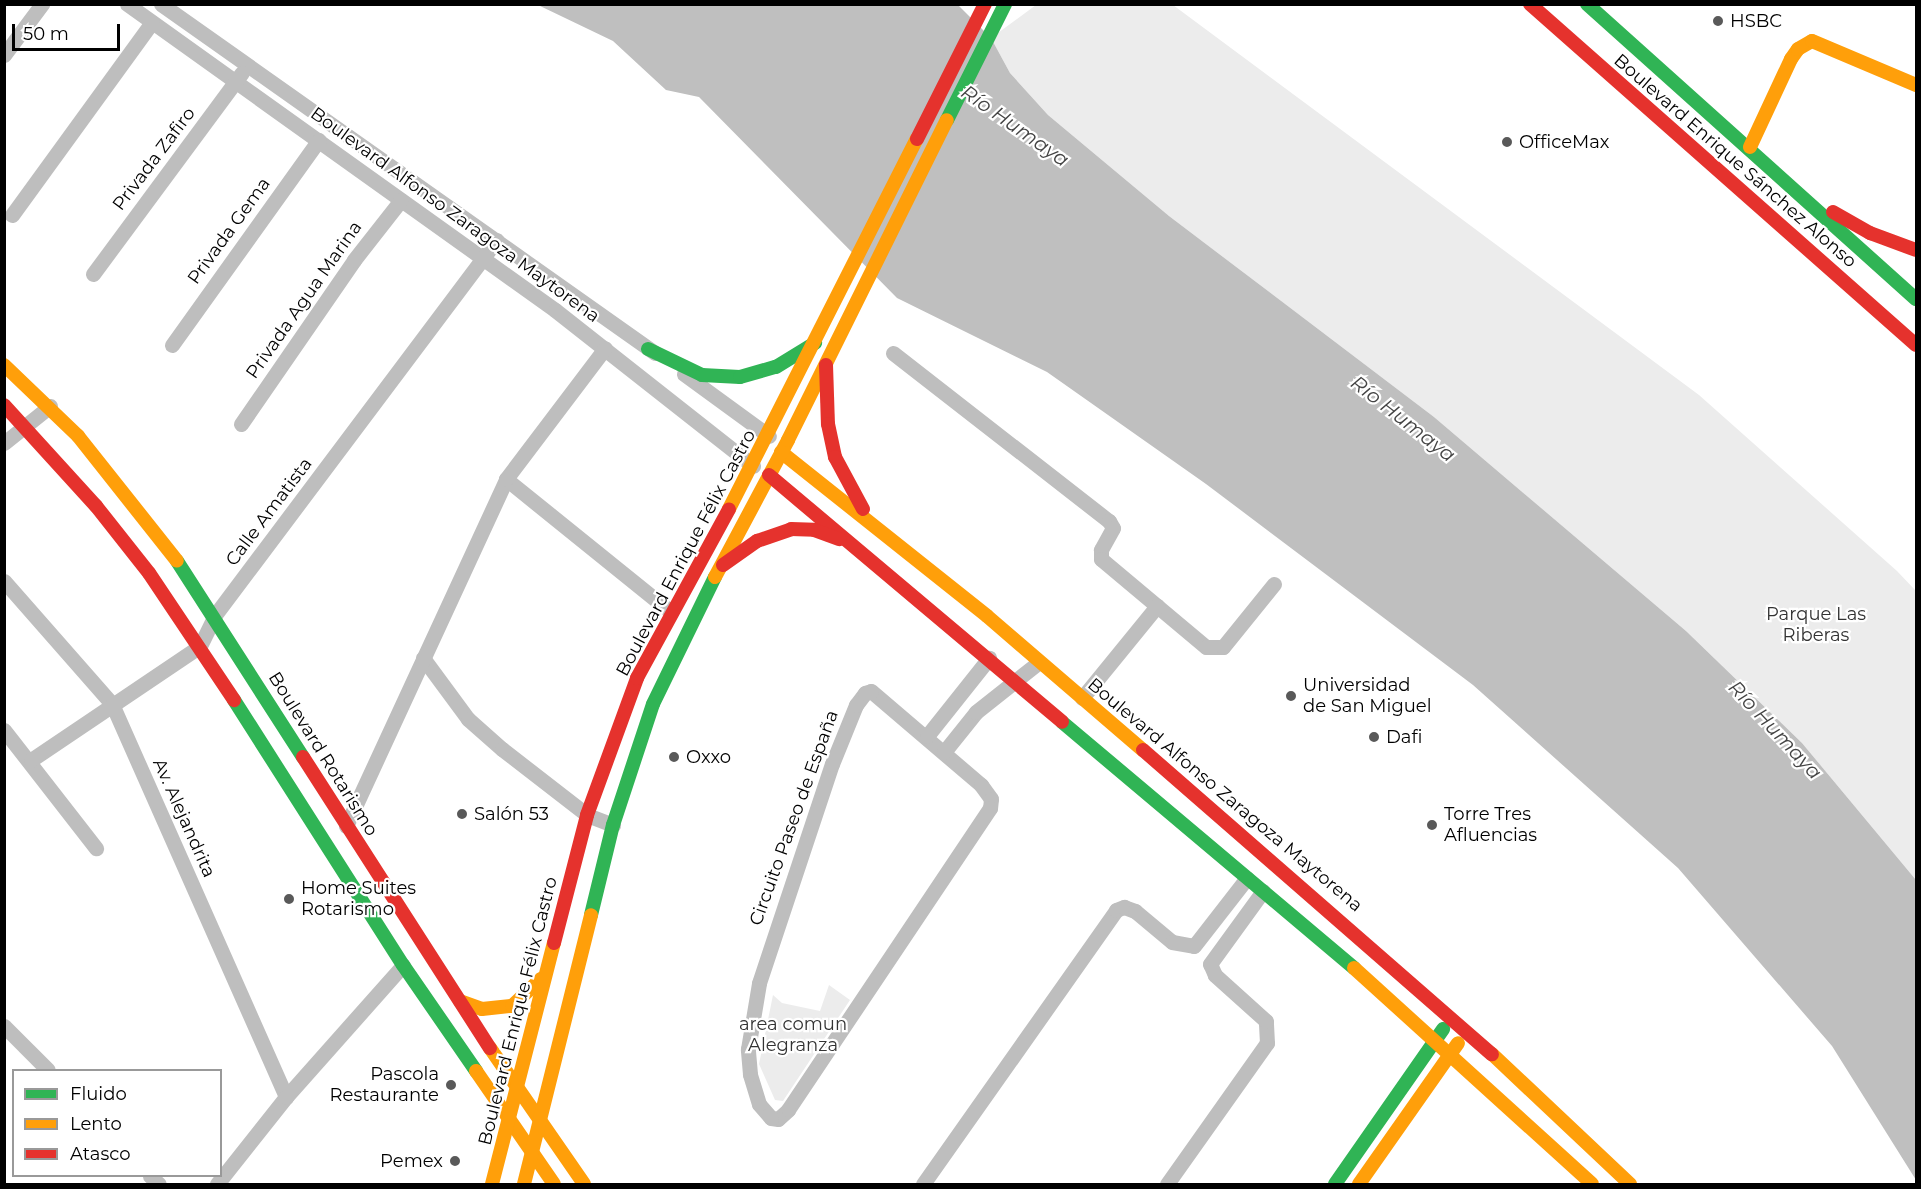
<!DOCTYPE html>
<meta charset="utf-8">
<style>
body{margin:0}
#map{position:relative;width:1921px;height:1189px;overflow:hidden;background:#fff;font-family:Montserrat,sans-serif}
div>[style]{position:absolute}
.green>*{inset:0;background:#ececec}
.water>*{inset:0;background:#bfbfbf}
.street>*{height:15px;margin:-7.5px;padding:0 7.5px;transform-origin:7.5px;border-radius:7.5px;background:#bebebe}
.fast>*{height:14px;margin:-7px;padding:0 7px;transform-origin:7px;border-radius:7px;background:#30b455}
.slow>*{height:14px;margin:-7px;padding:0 7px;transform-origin:7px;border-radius:7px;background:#ff9f0a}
.jam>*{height:14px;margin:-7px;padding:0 7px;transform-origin:7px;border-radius:7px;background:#e5322d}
.dots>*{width:16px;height:16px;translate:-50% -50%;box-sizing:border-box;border:3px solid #fff;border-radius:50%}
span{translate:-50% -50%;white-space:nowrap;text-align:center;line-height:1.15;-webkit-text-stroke:4.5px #fff;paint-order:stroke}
.poi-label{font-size:18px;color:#000}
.left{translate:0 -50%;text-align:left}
.right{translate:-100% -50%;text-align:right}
.street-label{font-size:18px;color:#000}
.park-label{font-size:18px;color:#333}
.water-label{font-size:20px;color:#444;font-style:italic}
.frame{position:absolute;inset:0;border:6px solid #000;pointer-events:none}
.legend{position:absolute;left:12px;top:1069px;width:210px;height:108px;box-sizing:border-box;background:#fff;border:2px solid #999;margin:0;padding:8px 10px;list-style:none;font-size:18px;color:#000}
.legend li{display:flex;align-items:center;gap:12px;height:30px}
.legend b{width:30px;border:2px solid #999}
.scale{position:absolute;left:12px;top:24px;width:108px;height:27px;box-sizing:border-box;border:3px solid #000;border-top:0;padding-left:8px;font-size:18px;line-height:21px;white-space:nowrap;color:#000;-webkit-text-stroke:4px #fff;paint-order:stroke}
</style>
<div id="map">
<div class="green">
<div style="clip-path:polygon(1036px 5px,1173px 5px,1699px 395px,1897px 571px,1916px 591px,1916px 880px,1802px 743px,1686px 631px,1434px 417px,1169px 216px,1048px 115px,1010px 73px,991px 38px)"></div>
<div style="clip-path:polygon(829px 985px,850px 1000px,783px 1101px,775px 1100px,759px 1064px,773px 995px,782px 1003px,820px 1011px)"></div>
</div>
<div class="water">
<div style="clip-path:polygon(538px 5px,958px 5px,991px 38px,1010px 73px,1048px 115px,1169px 216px,1434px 417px,1686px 631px,1802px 743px,1916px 880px,1916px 1180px,1832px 1046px,1678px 868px,1473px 685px,1206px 484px,1047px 372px,897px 298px,699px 97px,666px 90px,613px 41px)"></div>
</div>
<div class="street">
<div style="left:127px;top:4px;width:526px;rotate:35.56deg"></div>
<div style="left:555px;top:310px;width:252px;rotate:38.2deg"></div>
<div style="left:161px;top:4px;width:605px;rotate:35.24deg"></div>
<div style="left:4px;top:55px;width:64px;rotate:-53.3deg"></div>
<div style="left:12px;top:215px;width:238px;rotate:-54deg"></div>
<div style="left:93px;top:274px;width:250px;rotate:-53.5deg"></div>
<div style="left:172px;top:345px;width:252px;rotate:-54.4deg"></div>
<div style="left:893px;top:353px;width:274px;rotate:37.9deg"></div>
<div style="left:1109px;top:521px;width:8px;rotate:60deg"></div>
<div style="left:1113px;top:528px;width:25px;rotate:119deg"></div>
<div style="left:1101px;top:550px;width:9px;rotate:90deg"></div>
<div style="left:1101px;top:559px;width:137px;rotate:40deg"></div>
<div style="left:1206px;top:647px;width:17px"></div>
<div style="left:1223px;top:647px;width:81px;rotate:-51deg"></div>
<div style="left:684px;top:374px;width:105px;rotate:36.1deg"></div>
<div style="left:241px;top:424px;width:199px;rotate:-55.4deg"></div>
<div style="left:354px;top:260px;width:76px;rotate:-51.9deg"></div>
<div style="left:4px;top:443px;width:59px;rotate:-38.8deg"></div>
<div style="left:506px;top:479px;width:212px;rotate:38.9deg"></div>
<div style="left:4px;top:581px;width:164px;rotate:48.7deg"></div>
<div style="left:112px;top:704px;width:430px;rotate:66.1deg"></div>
<div style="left:423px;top:658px;width:76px;rotate:53.6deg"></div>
<div style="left:468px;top:719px;width:45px;rotate:41.4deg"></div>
<div style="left:502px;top:749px;width:108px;rotate:37.8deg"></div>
<div style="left:587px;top:815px;width:28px;rotate:21deg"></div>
<div style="left:871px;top:691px;width:145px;rotate:40.5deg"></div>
<div style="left:981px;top:785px;width:17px;rotate:54deg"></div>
<div style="left:991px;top:799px;width:9px;rotate:96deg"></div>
<div style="left:990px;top:808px;width:363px;rotate:123.8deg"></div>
<div style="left:788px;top:1110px;width:13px;rotate:138deg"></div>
<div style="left:778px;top:1119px;width:7px;rotate:-172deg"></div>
<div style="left:771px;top:1118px;width:18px;rotate:-131deg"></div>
<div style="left:759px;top:1104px;width:31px;rotate:-107deg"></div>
<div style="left:750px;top:1074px;width:25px;rotate:-95deg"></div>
<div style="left:748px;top:1049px;width:67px;rotate:-80.5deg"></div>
<div style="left:759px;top:983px;width:231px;rotate:-71.6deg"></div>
<div style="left:832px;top:764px;width:64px;rotate:-67.9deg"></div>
<div style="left:856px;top:705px;width:15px;rotate:-53deg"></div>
<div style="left:865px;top:693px;width:6px;rotate:-18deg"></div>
<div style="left:1082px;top:698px;width:119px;rotate:-50.8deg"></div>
<div style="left:4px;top:730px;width:150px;rotate:52.1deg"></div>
<div style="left:927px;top:736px;width:100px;rotate:-51.5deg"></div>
<div style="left:944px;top:752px;width:51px;rotate:-51.3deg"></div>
<div style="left:976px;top:712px;width:80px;rotate:-38.4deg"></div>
<div style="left:31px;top:760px;width:204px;rotate:-34deg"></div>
<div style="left:200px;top:646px;width:34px;rotate:-64deg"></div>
<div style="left:215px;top:615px;width:469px;rotate:-53.1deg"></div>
<div style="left:346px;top:826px;width:382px;rotate:-65.2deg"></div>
<div style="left:506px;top:479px;width:164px;rotate:-52.9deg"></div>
<div style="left:4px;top:1026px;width:62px;rotate:45deg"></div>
<div style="left:150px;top:1176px;width:12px;rotate:42deg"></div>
<div style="left:217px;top:1184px;width:111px;rotate:-51.6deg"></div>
<div style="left:286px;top:1097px;width:176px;rotate:-48.4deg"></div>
<div style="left:923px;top:1184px;width:335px;rotate:-54.8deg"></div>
<div style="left:1116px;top:910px;width:9px;rotate:-21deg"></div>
<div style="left:1124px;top:907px;width:12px;rotate:20deg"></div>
<div style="left:1135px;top:911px;width:48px;rotate:40deg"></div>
<div style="left:1172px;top:942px;width:22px;rotate:10deg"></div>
<div style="left:1194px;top:946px;width:86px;rotate:-52.1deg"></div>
<div style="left:1167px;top:1184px;width:173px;rotate:-54.7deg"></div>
<div style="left:1267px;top:1043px;width:22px;rotate:-93deg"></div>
<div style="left:1266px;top:1021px;width:69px;rotate:-138deg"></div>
<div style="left:1215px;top:975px;width:12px;rotate:-114deg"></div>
<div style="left:1210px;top:964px;width:90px;rotate:-54deg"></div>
</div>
<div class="fast">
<div style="left:1587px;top:4px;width:442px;rotate:41.9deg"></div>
<div style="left:947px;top:120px;width:130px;rotate:-63.4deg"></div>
<div style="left:648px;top:349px;width:60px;rotate:25.7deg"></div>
<div style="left:702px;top:375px;width:38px;rotate:3deg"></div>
<div style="left:740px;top:377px;width:37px;rotate:-16deg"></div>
<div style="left:776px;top:367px;width:46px;rotate:-31.6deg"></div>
<div style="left:177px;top:561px;width:233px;rotate:57.3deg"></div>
<div style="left:234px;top:700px;width:314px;rotate:57.5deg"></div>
<div style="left:403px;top:965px;width:129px;rotate:55.4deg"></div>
<div style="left:1062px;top:722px;width:382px;rotate:40.1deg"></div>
<div style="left:591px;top:915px;width:93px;rotate:-76.3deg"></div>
<div style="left:613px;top:825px;width:127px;rotate:-71.7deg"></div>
<div style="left:653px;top:704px;width:141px;rotate:-64deg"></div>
<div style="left:1335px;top:1184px;width:189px;rotate:-55.1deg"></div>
</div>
<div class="slow">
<div style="left:1750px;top:147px;width:97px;rotate:-65deg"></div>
<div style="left:1791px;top:59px;width:12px;rotate:-55deg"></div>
<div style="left:1798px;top:49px;width:16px;rotate:-30deg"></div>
<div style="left:1812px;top:41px;width:113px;rotate:22.9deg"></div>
<div style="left:4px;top:365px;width:103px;rotate:43.8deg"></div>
<div style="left:78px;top:436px;width:159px;rotate:51.6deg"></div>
<div style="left:781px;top:452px;width:263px;rotate:38.5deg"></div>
<div style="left:987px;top:616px;width:206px;rotate:40.7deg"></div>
<div style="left:729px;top:509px;width:415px;rotate:-63.1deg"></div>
<div style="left:715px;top:577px;width:155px;rotate:-61.9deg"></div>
<div style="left:788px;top:440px;width:357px;rotate:-63.6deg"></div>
<div style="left:1354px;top:968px;width:321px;rotate:42.2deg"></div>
<div style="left:460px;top:1001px;width:23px;rotate:20deg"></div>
<div style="left:482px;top:1009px;width:30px;rotate:-6deg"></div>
<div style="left:512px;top:1006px;width:40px;rotate:-43deg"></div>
<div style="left:490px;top:1048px;width:165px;rotate:55.3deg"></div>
<div style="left:1492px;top:1054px;width:190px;rotate:43.3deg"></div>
<div style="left:476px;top:1071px;width:137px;rotate:55.4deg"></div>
<div style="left:492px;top:1184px;width:249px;rotate:-75.6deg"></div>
<div style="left:524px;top:1184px;width:277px;rotate:-76deg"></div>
<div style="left:1359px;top:1184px;width:172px;rotate:-54.9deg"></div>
</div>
<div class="jam">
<div style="left:1530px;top:4px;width:515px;rotate:41.46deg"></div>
<div style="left:917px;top:139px;width:151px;rotate:-63.3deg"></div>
<div style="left:1833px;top:212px;width:43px;rotate:29.6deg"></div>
<div style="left:1870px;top:233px;width:49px;rotate:20.3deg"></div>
<div style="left:826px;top:365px;width:59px;rotate:88.1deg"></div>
<div style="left:828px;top:424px;width:34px;rotate:78deg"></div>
<div style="left:835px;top:457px;width:59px;rotate:61.7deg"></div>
<div style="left:4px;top:405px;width:137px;rotate:47.7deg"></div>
<div style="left:96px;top:506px;width:85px;rotate:51.7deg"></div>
<div style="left:149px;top:573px;width:153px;rotate:56.2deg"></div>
<div style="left:769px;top:475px;width:383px;rotate:40.1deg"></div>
<div style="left:723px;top:565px;width:42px;rotate:-35.2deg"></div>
<div style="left:757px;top:541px;width:36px;rotate:-19deg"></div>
<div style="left:791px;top:529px;width:23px;rotate:2deg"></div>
<div style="left:814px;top:530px;width:27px;rotate:20deg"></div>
<div style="left:1143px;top:750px;width:463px;rotate:41.1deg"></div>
<div style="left:303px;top:757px;width:346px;rotate:57.3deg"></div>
<div style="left:554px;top:943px;width:132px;rotate:-75.5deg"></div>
<div style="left:587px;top:815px;width:146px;rotate:-69.9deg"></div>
<div style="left:637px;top:678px;width:192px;rotate:-61.4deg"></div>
</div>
<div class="dots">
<div style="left:1718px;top:21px;background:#595959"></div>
<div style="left:1507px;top:142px;background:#595959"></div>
<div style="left:1291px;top:696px;background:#595959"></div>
<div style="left:1374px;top:737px;background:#595959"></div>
<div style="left:674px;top:757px;background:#595959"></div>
<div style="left:462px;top:814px;background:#595959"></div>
<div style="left:1432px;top:825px;background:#595959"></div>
<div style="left:289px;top:899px;background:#595959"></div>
<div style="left:451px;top:1085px;background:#595959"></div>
<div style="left:455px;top:1161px;background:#595959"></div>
</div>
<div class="poi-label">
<span class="left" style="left:1730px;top:21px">HSBC</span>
<span class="left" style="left:1519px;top:142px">OfficeMax</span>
<span class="left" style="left:1303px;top:696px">Universidad<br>de San Miguel</span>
<span class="left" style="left:1386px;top:737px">Dafi</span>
<span class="left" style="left:686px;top:757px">Oxxo</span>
<span class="left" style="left:474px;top:814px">Salón 53</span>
<span class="left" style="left:1444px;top:825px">Torre Tres<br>Afluencias</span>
<span class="left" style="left:301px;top:899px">Home Suites<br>Rotarismo</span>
<span class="right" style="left:439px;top:1085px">Pascola<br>Restaurante</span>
<span class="right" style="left:443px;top:1161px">Pemex</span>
</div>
<div class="street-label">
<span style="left:154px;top:159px;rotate:-53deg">Privada Zafiro</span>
<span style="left:1735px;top:161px;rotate:41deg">Boulevard Enrique Sánchez Alonso</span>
<span style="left:455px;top:215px;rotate:36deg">Boulevard Alfonso Zaragoza Maytorena</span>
<span style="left:229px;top:231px;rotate:-54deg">Privada Gema</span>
<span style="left:304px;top:300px;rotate:-55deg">Privada Agua Marina</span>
<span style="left:269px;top:512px;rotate:-53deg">Calle Amatista</span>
<span style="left:686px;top:553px;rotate:-62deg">Boulevard Enrique Félix Castro</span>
<span style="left:323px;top:754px;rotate:58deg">Boulevard Rotarismo</span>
<span style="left:1225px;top:795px;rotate:40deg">Boulevard Alfonso Zaragoza Maytorena</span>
<span style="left:184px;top:818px;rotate:66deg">Av. Alejandrita</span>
<span style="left:794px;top:818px;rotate:-70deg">Circuito Paseo de España</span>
<span style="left:518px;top:1011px;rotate:-76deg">Boulevard Enrique Félix Castro</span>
</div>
<div class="park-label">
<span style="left:1816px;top:625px">Parque Las<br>Riberas</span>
<span style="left:793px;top:1035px">area comun<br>Alegranza</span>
</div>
<div class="water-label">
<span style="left:1015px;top:126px;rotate:35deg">Río Humaya</span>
<span style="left:1403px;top:419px;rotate:38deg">Río Humaya</span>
<span style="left:1775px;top:730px;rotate:47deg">Río Humaya</span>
</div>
<div class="frame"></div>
<ul class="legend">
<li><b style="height:8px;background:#30b455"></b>Fluido</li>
<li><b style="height:8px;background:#ff9f0a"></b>Lento</li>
<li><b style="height:8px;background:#e5322d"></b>Atasco</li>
</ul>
<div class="scale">50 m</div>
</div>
